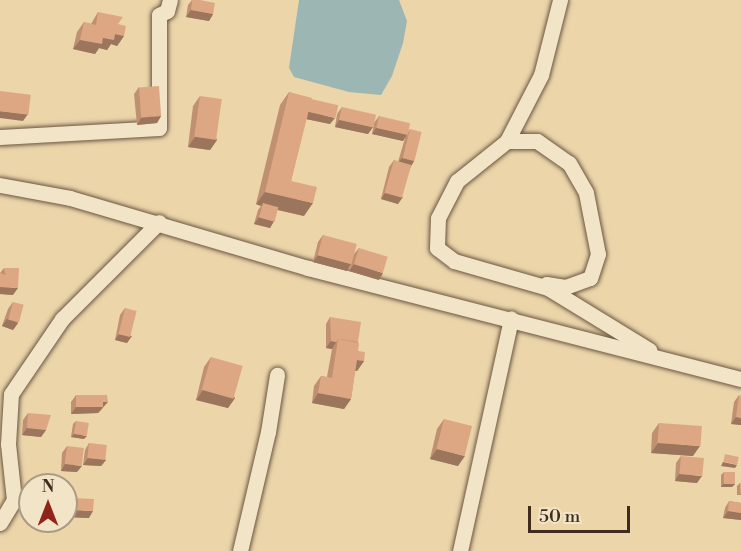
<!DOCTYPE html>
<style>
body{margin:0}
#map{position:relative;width:741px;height:551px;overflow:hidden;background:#ebd5a9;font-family:"Libre Bodoni",serif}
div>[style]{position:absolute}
.water>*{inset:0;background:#9cb6b3}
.roads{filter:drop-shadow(0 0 2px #6b5642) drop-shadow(0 0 2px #6b5642)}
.minor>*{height:15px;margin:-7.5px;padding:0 7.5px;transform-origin:7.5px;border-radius:7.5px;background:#f2e4c7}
.wall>*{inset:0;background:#bf9071}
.shaded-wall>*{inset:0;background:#9b755c}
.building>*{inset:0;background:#dea783;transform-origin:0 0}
span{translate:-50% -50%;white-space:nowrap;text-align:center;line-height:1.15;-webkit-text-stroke:4.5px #f2e4c7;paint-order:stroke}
.north{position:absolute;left:18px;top:473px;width:60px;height:60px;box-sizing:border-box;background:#f2e4c7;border:2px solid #ab9a84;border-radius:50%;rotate:0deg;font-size:16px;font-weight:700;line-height:24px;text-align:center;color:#402b1f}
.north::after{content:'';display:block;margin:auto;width:21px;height:27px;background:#8f2418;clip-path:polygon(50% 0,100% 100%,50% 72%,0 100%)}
.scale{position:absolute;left:528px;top:506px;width:102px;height:27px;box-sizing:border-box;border:3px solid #402b1f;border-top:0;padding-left:8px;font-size:18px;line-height:21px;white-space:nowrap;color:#402b1f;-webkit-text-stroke:4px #f2e4c7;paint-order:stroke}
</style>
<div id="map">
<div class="water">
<div style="clip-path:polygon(299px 0,399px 0,407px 21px,403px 43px,392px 76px,381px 95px,349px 92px,294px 77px,289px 68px)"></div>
</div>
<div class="roads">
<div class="minor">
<div style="left:560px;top:0;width:77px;rotate:104.2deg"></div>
<div style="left:541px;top:75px;width:74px;rotate:117.3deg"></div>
<div style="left:507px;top:141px;width:64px;rotate:141.3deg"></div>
<div style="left:457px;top:181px;width:42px;rotate:117.2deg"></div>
<div style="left:438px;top:218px;width:30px;rotate:92deg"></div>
<div style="left:437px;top:248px;width:21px;rotate:37deg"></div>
<div style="left:454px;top:261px;width:98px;rotate:16deg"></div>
<div style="left:548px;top:288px;width:119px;rotate:31.5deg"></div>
<div style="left:0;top:137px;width:159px;rotate:-3.2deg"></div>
<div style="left:159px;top:128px;width:113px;rotate:-90deg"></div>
<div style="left:159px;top:15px;width:9px;rotate:-27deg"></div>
<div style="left:167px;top:11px;width:11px;rotate:-75deg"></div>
<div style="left:507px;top:141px;width:30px"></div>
<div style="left:537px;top:141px;width:39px;rotate:35deg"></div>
<div style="left:569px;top:163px;width:34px;rotate:60deg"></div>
<div style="left:586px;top:193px;width:62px;rotate:78.9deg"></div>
<div style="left:598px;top:254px;width:25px;rotate:108deg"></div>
<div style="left:590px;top:278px;width:27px;rotate:160deg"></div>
<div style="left:565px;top:287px;width:19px;rotate:-171deg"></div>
<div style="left:0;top:185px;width:71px;rotate:10.5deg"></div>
<div style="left:70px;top:198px;width:248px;rotate:16.4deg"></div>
<div style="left:308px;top:268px;width:447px;rotate:14.4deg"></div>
<div style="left:0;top:523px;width:27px;rotate:-59deg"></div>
<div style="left:14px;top:500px;width:56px;rotate:-96.1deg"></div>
<div style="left:8px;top:444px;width:50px;rotate:-86.6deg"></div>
<div style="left:11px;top:394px;width:91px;rotate:-55.8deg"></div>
<div style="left:62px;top:319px;width:137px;rotate:-45deg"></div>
<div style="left:240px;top:551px;width:122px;rotate:-76.8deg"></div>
<div style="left:268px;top:432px;width:58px;rotate:-81deg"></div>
<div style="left:460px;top:551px;width:238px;rotate:-77.6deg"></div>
</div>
</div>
<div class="wall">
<div style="clip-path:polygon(192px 0,200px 0,213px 14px,209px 21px,186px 17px,188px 5px)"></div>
<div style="clip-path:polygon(98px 12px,118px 24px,124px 36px,117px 46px,111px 44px,107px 50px,99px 48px,95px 54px,73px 49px,77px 32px,84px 22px,91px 24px)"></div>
<div style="clip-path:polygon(139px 87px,161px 116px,157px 123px,137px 125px,134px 94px)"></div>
<div style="clip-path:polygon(289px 92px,311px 99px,330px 124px,306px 119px,291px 181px,304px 216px,277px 210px,274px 221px,270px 228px,254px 224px,258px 210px,261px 206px,256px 204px,280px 105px)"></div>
<div style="clip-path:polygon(200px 96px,217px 140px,210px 150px,188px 147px,193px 106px)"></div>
<div style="clip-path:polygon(342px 107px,373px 127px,368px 134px,335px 127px,337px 114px)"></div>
<div style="clip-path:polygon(379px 116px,408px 132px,410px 129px,414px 161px,411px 166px,398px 204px,381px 199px,389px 167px,394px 160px,398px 162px,405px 138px,403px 141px,372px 134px,374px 123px)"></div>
<div style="clip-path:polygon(323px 235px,354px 254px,359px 248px,379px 280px,349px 271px,351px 264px,347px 271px,313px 262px,318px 242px)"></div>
<div style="clip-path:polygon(4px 268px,13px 295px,0 294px,0 273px)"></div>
<div style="clip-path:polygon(13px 302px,18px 323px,13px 330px,2px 326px,8px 309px)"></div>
<div style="clip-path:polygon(125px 308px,127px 343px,115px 340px,120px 315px)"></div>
<div style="clip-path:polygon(330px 317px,358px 342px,358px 351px,364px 361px,357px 371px,355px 371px,351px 399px,344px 409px,312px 403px,314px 386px,321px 376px,327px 377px,332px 349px,326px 348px,326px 324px)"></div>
<div style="clip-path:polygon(211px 357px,235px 398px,228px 408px,196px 400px,204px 367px)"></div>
<div style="clip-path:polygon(76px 395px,103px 409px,102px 409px,98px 413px,71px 414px,71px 402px)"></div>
<div style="clip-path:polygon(739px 395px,741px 425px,731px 424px,734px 402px)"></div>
<div style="clip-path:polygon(28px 413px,46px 430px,41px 437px,22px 435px,23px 420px)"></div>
<div style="clip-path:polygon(444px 419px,458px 466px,430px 459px,437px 429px)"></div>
<div style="clip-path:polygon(76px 421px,84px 439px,71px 437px,73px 424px)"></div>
<div style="clip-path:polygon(659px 423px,693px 456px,651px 453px,652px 433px)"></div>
<div style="clip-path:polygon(89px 443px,106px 460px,101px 466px,83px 465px,85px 450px)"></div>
<div style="clip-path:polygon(67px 446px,77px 472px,61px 471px,62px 453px)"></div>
<div style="clip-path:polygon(681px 456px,697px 483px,675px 481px,676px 463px)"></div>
<div style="clip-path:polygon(724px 472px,735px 484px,732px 487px,721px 487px,721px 475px)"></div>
<div style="clip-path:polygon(740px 483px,741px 495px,737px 495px,737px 486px)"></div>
<div style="clip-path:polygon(73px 498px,89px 518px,66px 517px,66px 511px,68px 505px)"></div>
<div style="clip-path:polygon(729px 501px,741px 503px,741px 520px,723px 518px,725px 508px)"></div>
</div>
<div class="shaded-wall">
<div style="clip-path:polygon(191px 10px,213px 14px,209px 21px,186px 17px)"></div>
<div style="clip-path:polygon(115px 34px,124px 36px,117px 46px,111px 44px,107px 50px,99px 48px,95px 54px,73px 49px,80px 40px,103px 38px)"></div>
<div style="clip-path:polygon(0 111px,28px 114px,23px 121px,0 118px)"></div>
<div style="clip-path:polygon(306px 111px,335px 118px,330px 124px,301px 118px)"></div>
<div style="clip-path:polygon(161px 116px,157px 123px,137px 125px,141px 118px)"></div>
<div style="clip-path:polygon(339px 120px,373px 127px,368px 134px,335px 127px)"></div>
<div style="clip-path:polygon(376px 128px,407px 134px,403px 141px,372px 134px)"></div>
<div style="clip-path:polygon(195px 137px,217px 140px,210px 150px,188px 147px)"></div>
<div style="clip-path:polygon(402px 158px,414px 161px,410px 168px,397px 164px)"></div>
<div style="clip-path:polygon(265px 192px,313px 203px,304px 216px,262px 206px,263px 203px,261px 206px,256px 204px)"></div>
<div style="clip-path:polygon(385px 193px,403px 197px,398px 204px,381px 199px)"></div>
<div style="clip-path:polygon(259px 217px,274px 221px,270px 228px,254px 224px)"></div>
<div style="clip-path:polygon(318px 255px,351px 264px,347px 271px,313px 262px)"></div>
<div style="clip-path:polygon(354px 264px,383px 273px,379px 280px,349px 271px)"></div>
<div style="clip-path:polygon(0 287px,18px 288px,13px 295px,0 294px)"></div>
<div style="clip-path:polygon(7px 319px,18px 323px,13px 330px,2px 326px)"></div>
<div style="clip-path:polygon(119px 334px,132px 336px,127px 343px,115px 340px)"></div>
<div style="clip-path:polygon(331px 341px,336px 342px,332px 349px,326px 348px)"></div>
<div style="clip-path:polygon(357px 360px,364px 361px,357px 371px,350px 370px)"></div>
<div style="clip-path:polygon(203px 390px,235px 398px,228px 408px,196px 400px)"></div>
<div style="clip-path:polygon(318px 393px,351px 399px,344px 409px,312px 403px)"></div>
<div style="clip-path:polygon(103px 402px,108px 402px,98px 413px,71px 414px,76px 407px)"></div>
<div style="clip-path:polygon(736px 417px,741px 418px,741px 425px,731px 424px)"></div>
<div style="clip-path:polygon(27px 428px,46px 430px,41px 437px,22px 435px)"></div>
<div style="clip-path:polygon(74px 434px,87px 436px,84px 439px,71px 437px)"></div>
<div style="clip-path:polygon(658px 443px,700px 446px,693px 456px,651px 453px)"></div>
<div style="clip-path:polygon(437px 449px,465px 456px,458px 466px,430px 459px)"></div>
<div style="clip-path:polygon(88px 458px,106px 460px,101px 466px,83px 465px)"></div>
<div style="clip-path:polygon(723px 462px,737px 465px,735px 468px,721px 466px)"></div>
<div style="clip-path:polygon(65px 464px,82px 466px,77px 472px,61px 471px)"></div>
<div style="clip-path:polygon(679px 474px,702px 476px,697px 483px,675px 481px)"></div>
<div style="clip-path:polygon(723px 484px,735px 484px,732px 487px,721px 487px)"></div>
<div style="clip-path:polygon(69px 510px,93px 511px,89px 518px,66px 517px,66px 514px)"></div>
<div style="clip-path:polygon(728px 511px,741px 513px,741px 520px,723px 518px)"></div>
</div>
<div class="building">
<div style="clip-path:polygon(192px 0,200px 0,215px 3px,213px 14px,191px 10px)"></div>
<div style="clip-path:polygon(98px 12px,123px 17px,118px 24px,126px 26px,124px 36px,115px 34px,114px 40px,103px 38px,102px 44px,80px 40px,84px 22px,96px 25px)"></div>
<div style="left:159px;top:86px;width:30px;height:20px;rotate:86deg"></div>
<div style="left:0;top:91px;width:31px;height:20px;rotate:7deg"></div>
<div style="clip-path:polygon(289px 92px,312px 98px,291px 181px,317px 187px,313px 203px,265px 192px)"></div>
<div style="left:200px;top:96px;width:22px;height:41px;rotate:8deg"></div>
<div style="left:311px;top:99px;width:28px;height:13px;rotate:13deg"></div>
<div style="left:342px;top:107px;width:35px;height:13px;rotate:13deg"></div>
<div style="left:379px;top:116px;width:32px;height:12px;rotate:13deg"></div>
<div style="left:410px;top:129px;width:12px;height:30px;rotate:14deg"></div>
<div style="left:394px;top:160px;width:18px;height:34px;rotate:16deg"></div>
<div style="left:263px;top:203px;width:16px;height:15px;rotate:15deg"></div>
<div style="left:323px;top:235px;width:35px;height:21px;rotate:15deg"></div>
<div style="left:359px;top:248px;width:30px;height:17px;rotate:17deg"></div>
<div style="clip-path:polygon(4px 268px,19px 268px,18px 288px,0 287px,0 273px,6px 275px)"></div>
<div style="left:13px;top:302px;width:11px;height:18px;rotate:15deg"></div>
<div style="left:125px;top:308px;width:12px;height:27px;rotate:14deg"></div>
<div style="clip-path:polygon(330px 317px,361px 322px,358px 342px,340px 339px,338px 339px,336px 342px,331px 341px)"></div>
<div style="clip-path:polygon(338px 339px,359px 343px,358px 351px,365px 352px,364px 361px,357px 360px,351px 399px,318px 393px,321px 376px,332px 378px)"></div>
<div style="left:211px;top:357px;width:33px;height:34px;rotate:16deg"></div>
<div style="clip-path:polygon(76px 395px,107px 395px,108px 402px,103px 402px,103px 407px,76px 407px)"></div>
<div style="clip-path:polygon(739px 395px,741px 396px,741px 418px,736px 417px)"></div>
<div style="clip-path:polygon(28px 413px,51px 415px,46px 430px,27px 428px)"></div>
<div style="left:444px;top:419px;width:29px;height:31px;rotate:14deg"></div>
<div style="left:76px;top:421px;width:13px;height:13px;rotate:9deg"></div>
<div style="left:659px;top:423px;width:43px;height:20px;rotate:4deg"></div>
<div style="left:89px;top:443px;width:18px;height:15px;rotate:6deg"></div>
<div style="left:67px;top:446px;width:17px;height:18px;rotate:7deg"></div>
<div style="left:725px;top:454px;width:14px;height:8px;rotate:12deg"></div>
<div style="left:681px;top:456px;width:23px;height:18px;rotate:5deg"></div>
<div style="left:724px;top:472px;width:11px;height:12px"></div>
<div style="left:740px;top:483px;width:1px;height:8px"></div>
<div style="clip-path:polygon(73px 498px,94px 499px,93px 511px,69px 510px)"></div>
<div style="clip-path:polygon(729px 501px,741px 503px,741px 513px,728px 511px)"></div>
</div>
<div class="north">N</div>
<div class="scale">50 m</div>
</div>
